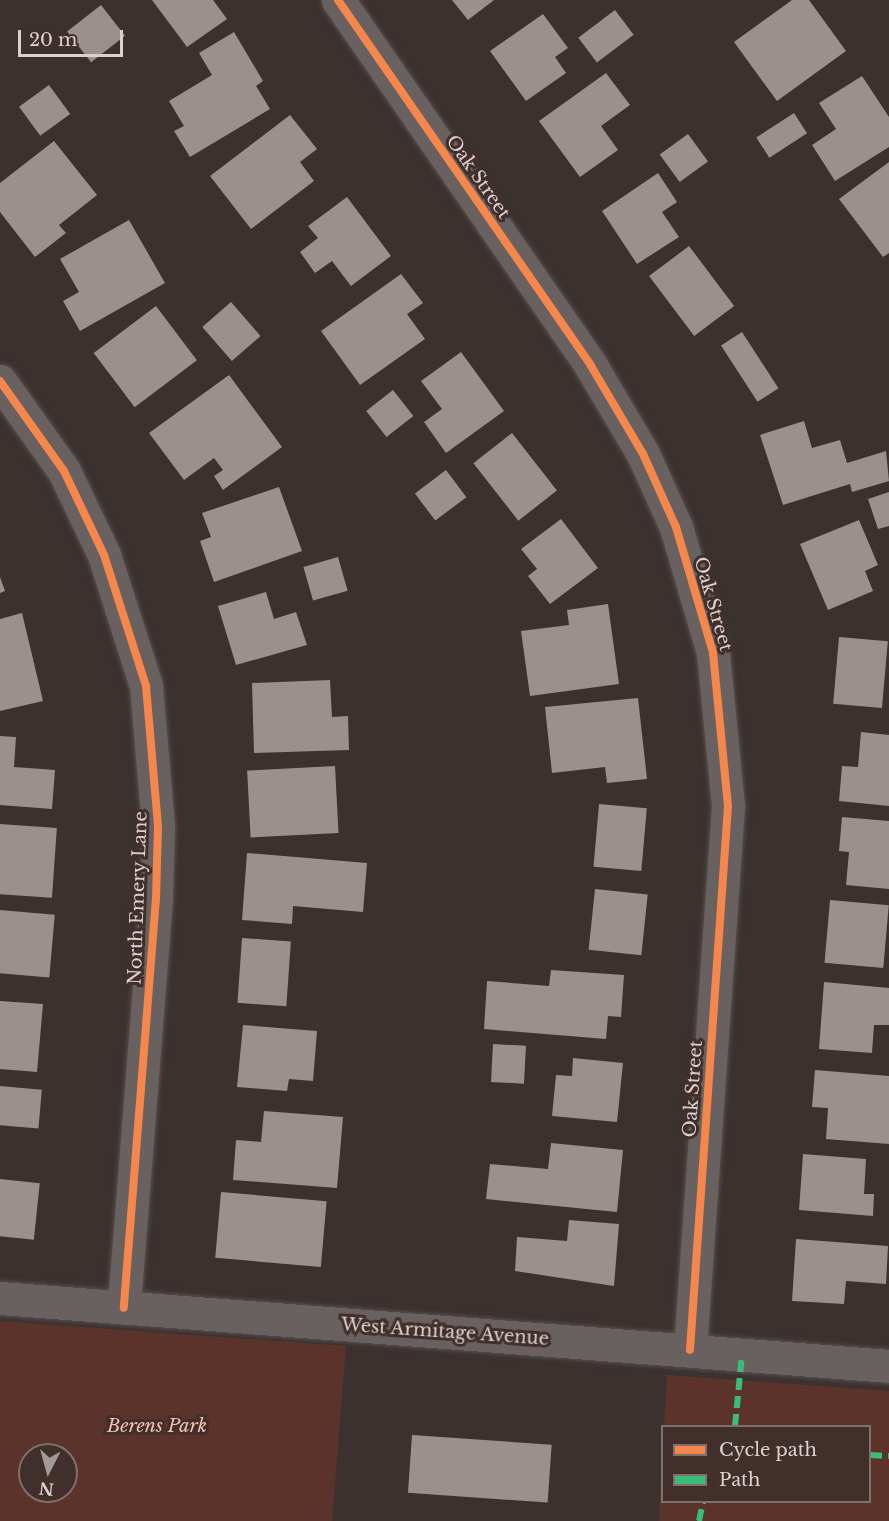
<!DOCTYPE html>
<style>
body{margin:0}
#map{position:relative;width:889px;height:1521px;overflow:hidden;background:#3b3230;font-family:"Libre Baskerville",serif}
div>[style]{position:absolute}
.green>*{inset:0;background:#5c332a}
.building>*{inset:0;background:#9a908d;transform-origin:0 0}
.roads{filter:drop-shadow(0 0 2px #564e4c) drop-shadow(0 0 2px #564e4c)}
.minor>*{height:33px;margin:-16.5px;padding:0 16.5px;transform-origin:16.5px;border-radius:16.5px;background:#68615f}
.quiet>*{height:6px;margin-top:-3px;transform-origin:0;background:repeating-linear-gradient(90deg,#3abd76 0 12px,transparent 0 18px)}
.cycleway>*{height:8px;margin:-4px;padding:0 4px;transform-origin:4px;border-radius:4px;background:#f5874c}
span{translate:-50% -50%;white-space:nowrap;text-align:center;line-height:1.15;-webkit-text-stroke:6px #402f2b;paint-order:stroke}
.street-label{font-size:18px;color:#ddd1ce}
.park-label{font-size:18px;color:#fdbfb1;font-style:italic}
.legend{position:absolute;left:661px;top:1425px;width:210px;height:78px;box-sizing:border-box;background:#402f2b;border:2px solid #7f706c;margin:0;padding:8px 10px;list-style:none;font-size:18px;color:#ddd1ce}
.legend li{display:flex;align-items:center;gap:12px;height:30px}
.legend b{width:30px;border:2px solid #7f706c}
.north{position:absolute;left:18px;top:1443px;width:60px;height:60px;box-sizing:border-box;background:#402f2b;border:2px solid #7f706c;border-radius:50%;rotate:186deg;font-size:16px;font-weight:700;line-height:24px;text-align:center;color:#ddd1ce}
.north::after{content:'';display:block;margin:auto;width:21px;height:27px;background:#a49997;clip-path:polygon(50% 0,100% 100%,50% 72%,0 100%)}
.scale{position:absolute;left:18px;top:30px;width:105px;height:27px;box-sizing:border-box;border:3px solid #ddd1ce;border-top:0;padding-left:8px;font-size:18px;line-height:21px;white-space:nowrap;color:#ddd1ce;-webkit-text-stroke:4px #402f2b;paint-order:stroke}
</style>
<div id="map">
<div class="green">
<div style="clip-path:polygon(evenodd,0 1321px,346px 1346px,332px 1521px,0 1521px,0 1321px,30px 1455px,66px 1455px,66px 1491px,30px 1491px,30px 1455px)"></div>
<div style="clip-path:polygon(667px 1375px,889px 1391px,889px 1521px,659px 1521px,662px 1451px,662px 1502px,870px 1502px,870px 1426px,664px 1426px)"></div>
</div>
<div class="building">
<div style="clip-path:polygon(152px 0,213px 0,227px 19px,187px 47px)"></div>
<div style="clip-path:polygon(452px 0,494px 0,468px 20px)"></div>
<div style="clip-path:polygon(792px 0,809px 0,846px 51px,777px 101px,734px 42px)"></div>
<div style="left:101px;top:5px;width:39px;height:43px;rotate:52deg"></div>
<div style="left:615px;top:10px;width:31px;height:46px;rotate:53deg"></div>
<div style="clip-path:polygon(543px 14px,568px 48px,555px 57px,566px 73px,526px 101px,490px 51px)"></div>
<div style="clip-path:polygon(234px 32px,263px 81px,256px 86px,270px 109px,190px 157px,174px 131px,184px 126px,169px 101px,212px 75px,199px 53px)"></div>
<div style="clip-path:polygon(606px 73px,630px 105px,601px 126px,618px 150px,580px 177px,539px 121px)"></div>
<div style="clip-path:polygon(862px 76px,889px 117px,889px 147px,835px 181px,812px 145px,836px 129px,819px 103px)"></div>
<div style="left:49px;top:85px;width:36px;height:37px;rotate:54deg"></div>
<div style="left:794px;top:113px;width:24px;height:45px;rotate:57deg"></div>
<div style="clip-path:polygon(290px 115px,317px 149px,300px 162px,314px 181px,251px 229px,210px 176px)"></div>
<div style="left:688px;top:134px;width:34px;height:35px;rotate:54deg"></div>
<div style="clip-path:polygon(54px 141px,97px 195px,59px 225px,66px 233px,35px 257px,0 212px,0 183px)"></div>
<div style="clip-path:polygon(889px 162px,889px 253px,883px 257px,839px 199px)"></div>
<div style="clip-path:polygon(658px 173px,677px 202px,662px 212px,679px 237px,637px 264px,602px 211px)"></div>
<div style="clip-path:polygon(347px 197px,391px 256px,351px 286px,332px 261px,315px 273px,300px 252px,318px 238px,308px 226px)"></div>
<div style="clip-path:polygon(129px 220px,165px 283px,80px 331px,63px 301px,79px 292px,60px 259px)"></div>
<div style="left:689px;top:246px;width:75px;height:50px;rotate:53deg"></div>
<div style="clip-path:polygon(401px 274px,423px 303px,407px 314px,425px 339px,360px 385px,321px 331px)"></div>
<div style="left:231px;top:302px;width:45px;height:38px;rotate:49deg"></div>
<div style="left:156px;top:306px;width:68px;height:78px;rotate:53deg"></div>
<div style="left:742px;top:332px;width:67px;height:25px;rotate:57deg"></div>
<div style="clip-path:polygon(461px 352px,504px 411px,446px 453px,424px 422px,442px 409px,421px 381px)"></div>
<div style="clip-path:polygon(229px 375px,282px 447px,223px 490px,214px 476px,223px 470px,214px 458px,184px 480px,149px 433px)"></div>
<div style="left:393px;top:390px;width:33px;height:34px;rotate:52deg"></div>
<div style="clip-path:polygon(804px 421px,812px 448px,840px 440px,847px 463px,886px 451px,889px 481px,852px 492px,850px 484px,783px 505px,760px 435px)"></div>
<div style="left:512px;top:433px;width:73px;height:49px;rotate:52deg"></div>
<div style="left:446px;top:470px;width:34px;height:39px;rotate:53deg"></div>
<div style="clip-path:polygon(279px 487px,302px 551px,214px 582px,200px 541px,211px 537px,202px 513px)"></div>
<div style="clip-path:polygon(889px 492px,889px 526px,878px 529px,868px 499px)"></div>
<div style="clip-path:polygon(561px 519px,598px 568px,550px 604px,528px 576px,537px 569px,521px 549px)"></div>
<div style="clip-path:polygon(859px 520px,878px 565px,865px 571px,873px 591px,828px 610px,800px 544px)"></div>
<div style="left:338px;top:557px;width:35px;height:36px;rotate:74deg"></div>
<div style="clip-path:polygon(0 577px,5px 591px,0 593px)"></div>
<div style="clip-path:polygon(266px 592px,274px 619px,296px 612px,307px 645px,236px 665px,218px 606px)"></div>
<div style="clip-path:polygon(608px 604px,619px 684px,530px 696px,521px 631px,569px 625px,567px 610px)"></div>
<div style="clip-path:polygon(22px 613px,43px 701px,0 711px,0 619px)"></div>
<div style="left:839px;top:637px;width:49px;height:67px;rotate:5deg"></div>
<div style="clip-path:polygon(330px 680px,332px 717px,348px 716px,349px 750px,254px 753px,252px 683px)"></div>
<div style="clip-path:polygon(638px 698px,647px 779px,607px 783px,605px 767px,552px 773px,545px 707px)"></div>
<div style="clip-path:polygon(861px 732px,889px 735px,889px 806px,839px 801px,842px 766px,858px 767px)"></div>
<div style="clip-path:polygon(0 736px,16px 737px,14px 767px,55px 770px,52px 809px,0 805px)"></div>
<div style="left:335px;top:766px;width:67px;height:88px;rotate:87deg"></div>
<div style="left:599px;top:804px;width:48px;height:63px;rotate:5deg"></div>
<div style="clip-path:polygon(842px 817px,889px 821px,889px 889px,846px 885px,849px 852px,839px 851px)"></div>
<div style="left:0;top:824px;width:57px;height:70px;rotate:4deg"></div>
<div style="clip-path:polygon(247px 853px,367px 863px,363px 912px,293px 906px,292px 924px,242px 920px)"></div>
<div style="left:595px;top:889px;width:53px;height:61px;rotate:6deg"></div>
<div style="left:830px;top:900px;width:59px;height:63px;rotate:5deg"></div>
<div style="left:0;top:910px;width:55px;height:63px;rotate:5deg"></div>
<div style="left:242px;top:938px;width:49px;height:65px;rotate:4deg"></div>
<div style="clip-path:polygon(551px 970px,624px 975px,621px 1017px,608px 1016px,606px 1039px,484px 1029px,487px 981px,549px 986px)"></div>
<div style="clip-path:polygon(824px 982px,889px 988px,889px 1025px,874px 1025px,872px 1053px,819px 1049px)"></div>
<div style="clip-path:polygon(0 1001px,43px 1004px,37px 1072px,0 1069px)"></div>
<div style="clip-path:polygon(243px 1025px,317px 1031px,313px 1081px,289px 1079px,287px 1091px,237px 1087px)"></div>
<div style="left:493px;top:1044px;width:33px;height:38px;rotate:3deg"></div>
<div style="clip-path:polygon(573px 1058px,623px 1063px,617px 1122px,552px 1116px,556px 1075px,572px 1076px)"></div>
<div style="clip-path:polygon(815px 1070px,889px 1076px,889px 1144px,826px 1139px,828px 1108px,812px 1107px)"></div>
<div style="left:0;top:1086px;width:42px;height:39px;rotate:5deg"></div>
<div style="clip-path:polygon(264px 1111px,343px 1117px,337px 1188px,233px 1180px,236px 1140px,261px 1142px)"></div>
<div style="clip-path:polygon(551px 1143px,623px 1150px,617px 1212px,486px 1199px,490px 1164px,548px 1169px)"></div>
<div style="clip-path:polygon(803px 1154px,866px 1159px,864px 1194px,874px 1194px,873px 1216px,799px 1210px)"></div>
<div style="left:0;top:1179px;width:40px;height:57px;rotate:6deg"></div>
<div style="left:221px;top:1192px;width:106px;height:66px;rotate:5deg"></div>
<div style="clip-path:polygon(569px 1220px,619px 1224px,614px 1286px,515px 1271px,517px 1237px,567px 1241px)"></div>
<div style="clip-path:polygon(796px 1239px,888px 1246px,886px 1284px,846px 1281px,844px 1304px,792px 1301px)"></div>
<div style="left:412px;top:1435px;width:140px;height:58px;rotate:4deg"></div>
</div>
<div class="roads">
<div class="minor">
<div style="left:338px;top:0;width:445px;rotate:55.3deg"></div>
<div style="left:591px;top:366px;width:102px;rotate:59.4deg"></div>
<div style="left:643px;top:454px;width:80px;rotate:65.7deg"></div>
<div style="left:676px;top:527px;width:131px;rotate:73.6deg"></div>
<div style="left:713px;top:653px;width:154px;rotate:84.4deg"></div>
<div style="left:728px;top:806px;width:545px;rotate:94deg"></div>
<div style="left:0;top:381px;width:110px;rotate:54.6deg"></div>
<div style="left:64px;top:471px;width:93px;rotate:64.5deg"></div>
<div style="left:104px;top:555px;width:138px;rotate:72.2deg"></div>
<div style="left:146px;top:686px;width:142px;rotate:85.1deg"></div>
<div style="left:158px;top:827px;width:71px;rotate:91.6deg"></div>
<div style="left:156px;top:898px;width:411px;rotate:94.5deg"></div>
<div style="left:0;top:1298px;width:892px;rotate:4.37deg"></div>
</div>
</div>
<div class="quiet">
<div style="left:735px;top:1426px;width:71px;rotate:-84.4deg"></div>
<div style="left:870px;top:1455px;width:19px;rotate:3deg"></div>
<div style="left:699px;top:1521px;width:19px;rotate:-78deg"></div>
</div>
<div class="cycleway">
<div style="left:338px;top:0;width:445px;rotate:55.3deg"></div>
<div style="left:591px;top:366px;width:102px;rotate:59.4deg"></div>
<div style="left:643px;top:454px;width:80px;rotate:65.7deg"></div>
<div style="left:676px;top:527px;width:131px;rotate:73.6deg"></div>
<div style="left:713px;top:653px;width:154px;rotate:84.4deg"></div>
<div style="left:728px;top:806px;width:545px;rotate:94deg"></div>
<div style="left:0;top:381px;width:110px;rotate:54.6deg"></div>
<div style="left:64px;top:471px;width:93px;rotate:64.5deg"></div>
<div style="left:104px;top:555px;width:138px;rotate:72.2deg"></div>
<div style="left:146px;top:686px;width:142px;rotate:85.1deg"></div>
<div style="left:158px;top:827px;width:71px;rotate:91.6deg"></div>
<div style="left:156px;top:898px;width:411px;rotate:94.5deg"></div>
</div>
<div class="street-label">
<span style="left:478px;top:177px;rotate:55deg">Oak Street</span>
<span style="left:713px;top:604px;rotate:74deg">Oak Street</span>
<span style="left:138px;top:898px;rotate:-88deg">North Emery Lane</span>
<span style="left:693px;top:1089px;rotate:-86deg">Oak Street</span>
<span style="left:445px;top:1332px;rotate:4deg">West Armitage Avenue</span>
</div>
<div class="park-label">
<span style="left:157px;top:1426px">Berens Park</span>
</div>
<ul class="legend">
<li><b style="height:8px;background:#f5874c"></b>Cycle path</li>
<li><b style="height:8px;background:#3abd76"></b>Path</li>
</ul>
<div class="north">N</div>
<div class="scale">20 m</div>
</div>
